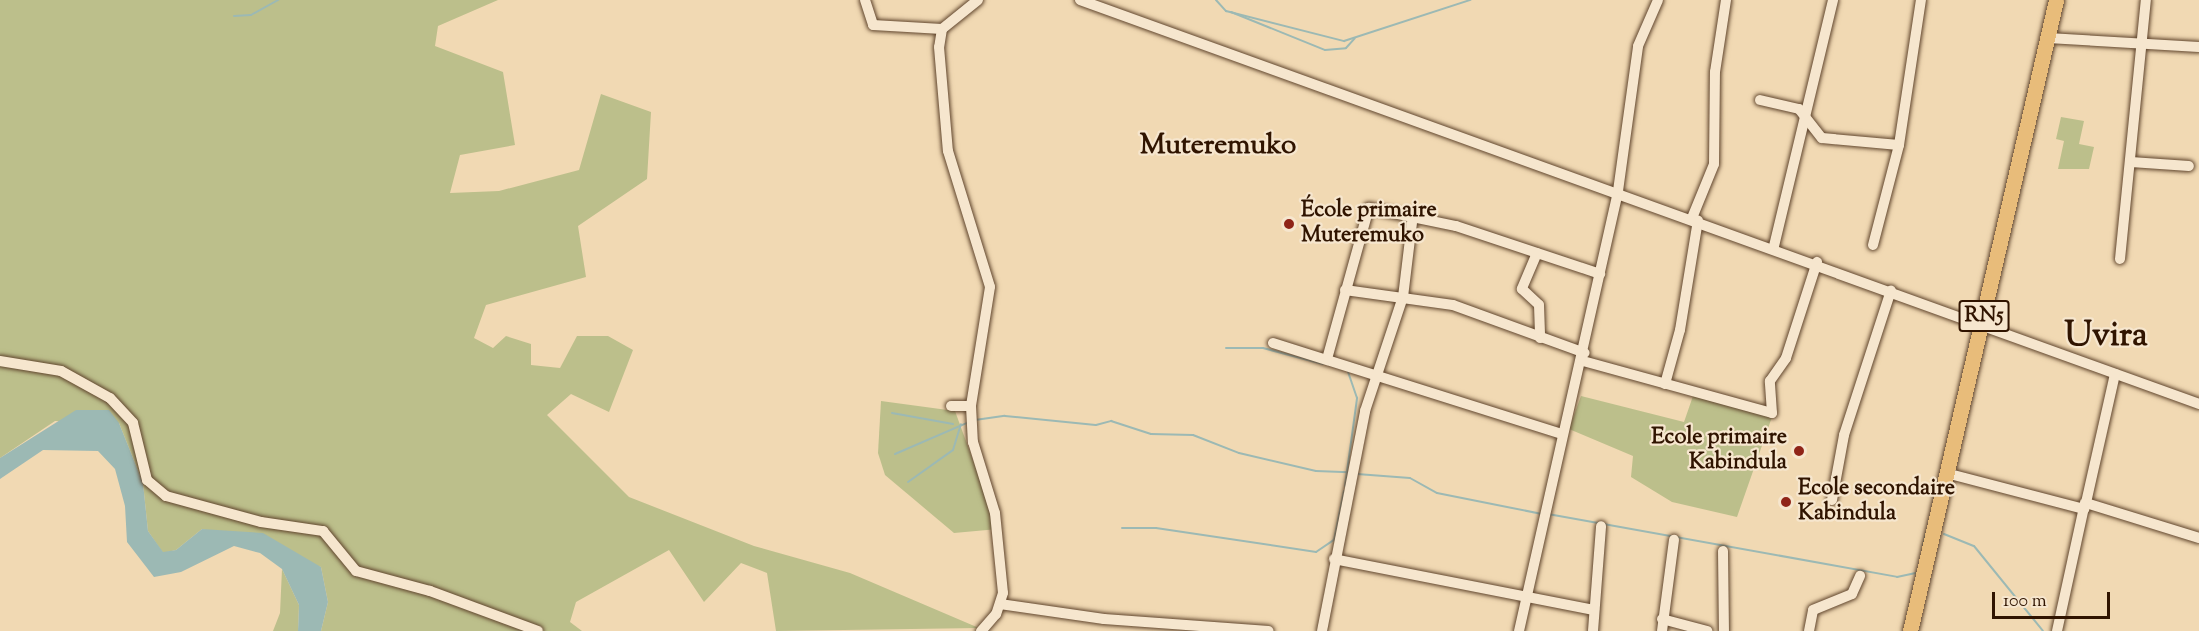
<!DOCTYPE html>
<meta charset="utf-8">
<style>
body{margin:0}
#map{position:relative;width:2199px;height:631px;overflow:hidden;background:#f1d9b3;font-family:"Sorts Mill Goudy",serif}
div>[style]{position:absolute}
.green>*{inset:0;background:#bcbf8b}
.water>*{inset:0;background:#9cb9b4}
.stream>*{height:2px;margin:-1px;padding:0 1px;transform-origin:1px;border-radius:1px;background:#9cb9b4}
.roads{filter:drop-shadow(0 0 2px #60452d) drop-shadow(0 0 2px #60452d)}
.minor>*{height:10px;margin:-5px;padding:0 5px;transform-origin:5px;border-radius:5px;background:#f6e6ce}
.highway>*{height:15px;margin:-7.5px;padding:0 7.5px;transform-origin:7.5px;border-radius:7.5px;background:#e8bc7a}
.dots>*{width:16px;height:16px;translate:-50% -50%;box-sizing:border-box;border:3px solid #f6e6ce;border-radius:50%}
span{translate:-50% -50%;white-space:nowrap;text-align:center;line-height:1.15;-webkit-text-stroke:4.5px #f6e6ce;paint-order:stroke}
.shield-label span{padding:2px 4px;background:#f6e6ce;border:2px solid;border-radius:4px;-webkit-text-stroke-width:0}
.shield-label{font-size:21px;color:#301400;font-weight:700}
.poi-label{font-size:22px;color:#301400;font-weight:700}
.left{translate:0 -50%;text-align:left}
.right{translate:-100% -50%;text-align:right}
.district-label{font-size:28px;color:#301400;font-weight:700}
.town-label{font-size:34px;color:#301400;font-weight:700}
.scale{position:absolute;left:1992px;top:592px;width:118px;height:27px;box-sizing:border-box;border:3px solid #301400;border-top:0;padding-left:8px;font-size:18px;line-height:21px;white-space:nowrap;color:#301400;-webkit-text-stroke:4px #f6e6ce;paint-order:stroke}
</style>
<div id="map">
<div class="green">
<div style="clip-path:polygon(0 0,498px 0,438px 26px,435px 46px,503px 72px,515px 145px,460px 155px,450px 193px,499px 191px,579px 170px,601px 94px,651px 112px,647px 179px,578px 226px,586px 277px,486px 305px,474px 338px,493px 348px,506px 336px,531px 344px,531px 365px,560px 368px,577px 336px,608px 336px,633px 350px,609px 412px,571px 394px,547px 415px,629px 497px,754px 546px,850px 573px,979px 628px,776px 631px,767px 573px,741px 563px,704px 602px,669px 550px,576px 602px,570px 622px,582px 631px,321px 631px,328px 602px,321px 567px,202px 529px,176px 550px,163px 553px,148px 531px,143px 483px,119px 423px,55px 421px,0 458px)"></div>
<div style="clip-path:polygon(2061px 117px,2084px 121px,2079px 144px,2094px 147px,2089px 169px,2058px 169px,2064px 141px,2056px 139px)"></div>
<div style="clip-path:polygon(1581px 396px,1684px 422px,1693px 396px,1772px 417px,1737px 517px,1672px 502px,1631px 477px,1633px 456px,1569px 429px)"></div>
<div style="clip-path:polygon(881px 401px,955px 411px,998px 529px,954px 533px,885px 475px,878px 453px)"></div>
<div style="clip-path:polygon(282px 569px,299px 605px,298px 631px,273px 631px,280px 613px)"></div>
</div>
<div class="water">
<div style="clip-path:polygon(76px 410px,109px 410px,119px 423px,143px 483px,148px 531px,163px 552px,176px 550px,202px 529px,263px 533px,321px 567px,328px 602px,321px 631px,298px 631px,299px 605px,282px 569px,260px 553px,234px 546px,181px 572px,154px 577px,127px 542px,125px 506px,115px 469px,98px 451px,43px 450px,0 479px,0 458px)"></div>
</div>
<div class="stream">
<div style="left:1216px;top:0;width:15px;rotate:48deg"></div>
<div style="left:1226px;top:11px;width:122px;rotate:14.3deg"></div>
<div style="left:1344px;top:41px;width:133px;rotate:-18deg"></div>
<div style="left:1231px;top:12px;width:101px;rotate:22deg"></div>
<div style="left:1325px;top:50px;width:21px;rotate:-5deg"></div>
<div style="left:1346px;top:48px;width:13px;rotate:-48deg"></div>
<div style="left:234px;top:16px;width:17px;rotate:-3deg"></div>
<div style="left:251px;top:15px;width:31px;rotate:-29deg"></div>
<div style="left:1226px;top:348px;width:37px"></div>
<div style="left:1263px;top:348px;width:62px;rotate:14.9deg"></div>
<div style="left:892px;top:413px;width:62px;rotate:10.2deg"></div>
<div style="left:975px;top:420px;width:30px;rotate:-8deg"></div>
<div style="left:1005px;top:416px;width:91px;rotate:5.6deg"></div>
<div style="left:1096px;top:425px;width:16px;rotate:-15deg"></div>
<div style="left:1111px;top:421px;width:42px;rotate:18deg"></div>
<div style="left:1151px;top:434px;width:42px;rotate:1.4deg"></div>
<div style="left:1193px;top:435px;width:49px;rotate:21.4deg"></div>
<div style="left:1239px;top:453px;width:79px;rotate:13.2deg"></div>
<div style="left:1316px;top:471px;width:33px;rotate:2deg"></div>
<div style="left:895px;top:454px;width:81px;rotate:-23.4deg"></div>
<div style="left:1357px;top:474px;width:53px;rotate:4.3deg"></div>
<div style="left:1410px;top:478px;width:31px;rotate:29deg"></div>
<div style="left:1437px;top:493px;width:107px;rotate:11.3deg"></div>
<div style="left:908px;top:482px;width:55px;rotate:-35.4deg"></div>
<div style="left:953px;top:450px;width:27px;rotate:-73deg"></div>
<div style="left:1345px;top:486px;width:89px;rotate:-82.2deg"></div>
<div style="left:1357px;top:398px;width:28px;rotate:-109deg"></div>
<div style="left:1548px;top:514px;width:355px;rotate:10.2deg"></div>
<div style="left:1897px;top:577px;width:19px;rotate:-12deg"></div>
<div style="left:1122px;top:528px;width:34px"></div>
<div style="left:1156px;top:528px;width:162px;rotate:8.5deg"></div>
<div style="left:1316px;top:552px;width:22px;rotate:-34deg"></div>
<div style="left:1334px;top:540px;width:50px;rotate:-78.5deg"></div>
<div style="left:1944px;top:534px;width:32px;rotate:22deg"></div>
<div style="left:1974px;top:546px;width:109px;rotate:50.9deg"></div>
<div style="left:1923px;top:545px;width:12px;rotate:-76deg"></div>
</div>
<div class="roads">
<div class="minor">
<div style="left:865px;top:0;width:26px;rotate:72deg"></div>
<div style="left:873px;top:25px;width:69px;rotate:3.3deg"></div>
<div style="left:978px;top:0;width:46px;rotate:141.1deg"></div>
<div style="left:942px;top:29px;width:18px;rotate:99deg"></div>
<div style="left:939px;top:47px;width:104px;rotate:85.1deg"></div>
<div style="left:948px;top:151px;width:142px;rotate:72.8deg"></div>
<div style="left:990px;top:287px;width:121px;rotate:99.1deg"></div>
<div style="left:971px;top:406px;width:36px;rotate:87deg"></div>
<div style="left:973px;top:442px;width:74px;rotate:72.8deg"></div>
<div style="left:995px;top:513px;width:80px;rotate:84.3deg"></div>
<div style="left:1003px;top:593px;width:22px;rotate:108deg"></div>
<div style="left:996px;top:614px;width:23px;rotate:131deg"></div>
<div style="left:1080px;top:0;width:1190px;rotate:19.85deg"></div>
<div style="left:2048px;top:38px;width:151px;rotate:3.4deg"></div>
<div style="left:1760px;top:100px;width:40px;rotate:13deg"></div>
<div style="left:1799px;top:109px;width:37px;rotate:52deg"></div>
<div style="left:1822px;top:138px;width:77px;rotate:5.2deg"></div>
<div style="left:2131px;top:162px;width:58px;rotate:3.9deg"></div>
<div style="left:1692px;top:218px;width:58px;rotate:-67.8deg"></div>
<div style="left:1714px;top:164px;width:92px;rotate:-89.4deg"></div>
<div style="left:1715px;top:72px;width:73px;rotate:-81.3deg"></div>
<div style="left:1873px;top:245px;width:103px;rotate:-75.4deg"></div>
<div style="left:1899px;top:145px;width:147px;rotate:-81.4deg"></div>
<div style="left:1774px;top:246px;width:253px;rotate:-76.5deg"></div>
<div style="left:1537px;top:253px;width:39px;rotate:113deg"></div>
<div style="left:1522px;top:289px;width:23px;rotate:43deg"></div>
<div style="left:1539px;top:305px;width:33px;rotate:88deg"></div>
<div style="left:2120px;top:259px;width:260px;rotate:-84.3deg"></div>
<div style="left:1345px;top:290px;width:109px;rotate:7.9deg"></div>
<div style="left:1453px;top:305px;width:140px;rotate:20deg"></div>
<div style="left:1273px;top:343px;width:302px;rotate:17.5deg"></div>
<div style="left:1327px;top:359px;width:157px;rotate:-74.5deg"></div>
<div style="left:1369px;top:208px;width:89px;rotate:11.7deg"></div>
<div style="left:1456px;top:226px;width:152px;rotate:18.4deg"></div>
<div style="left:0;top:361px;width:62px;rotate:9.3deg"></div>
<div style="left:61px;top:371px;width:56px;rotate:28.9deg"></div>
<div style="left:110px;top:398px;width:34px;rotate:47deg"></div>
<div style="left:133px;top:423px;width:59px;rotate:76.2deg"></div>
<div style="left:147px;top:480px;width:25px;rotate:40deg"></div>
<div style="left:166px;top:496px;width:98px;rotate:15.3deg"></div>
<div style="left:261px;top:522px;width:63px;rotate:8.3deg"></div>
<div style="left:323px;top:531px;width:52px;rotate:50.5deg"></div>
<div style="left:356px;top:571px;width:77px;rotate:15.1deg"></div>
<div style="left:430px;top:591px;width:115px;rotate:20.3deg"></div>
<div style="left:1583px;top:361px;width:196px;rotate:15.4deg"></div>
<div style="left:1772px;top:413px;width:32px;rotate:-94deg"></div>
<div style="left:1770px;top:381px;width:28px;rotate:-55deg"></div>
<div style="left:1786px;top:358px;width:101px;rotate:-72.1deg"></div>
<div style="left:2115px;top:374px;width:132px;rotate:102.7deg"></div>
<div style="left:2086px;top:503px;width:118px;rotate:17.2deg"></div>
<div style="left:1665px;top:384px;width:56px;rotate:-74.5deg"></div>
<div style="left:1680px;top:330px;width:111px;rotate:-80.7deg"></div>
<div style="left:951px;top:406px;width:20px"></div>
<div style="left:1946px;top:473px;width:143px;rotate:14.6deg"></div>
<div style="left:1832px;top:500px;width:66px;rotate:-79.5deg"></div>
<div style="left:1844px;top:435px;width:152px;rotate:-72deg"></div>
<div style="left:1723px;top:551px;width:80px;rotate:89.3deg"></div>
<div style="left:1334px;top:559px;width:265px;rotate:11.1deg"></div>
<div style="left:1000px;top:604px;width:105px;rotate:8.2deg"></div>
<div style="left:1104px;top:619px;width:165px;rotate:4.2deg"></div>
<div style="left:1662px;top:619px;width:47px;rotate:14.9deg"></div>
<div style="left:1322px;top:631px;width:224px;rotate:-78.9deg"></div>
<div style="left:1365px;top:411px;width:120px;rotate:-71.6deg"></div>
<div style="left:1403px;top:297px;width:84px;rotate:-83.1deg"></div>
<div style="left:1519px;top:631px;width:451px;rotate:-77.3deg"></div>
<div style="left:1618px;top:191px;width:146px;rotate:-82.1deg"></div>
<div style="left:1638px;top:46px;width:50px;rotate:-66.5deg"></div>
<div style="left:1593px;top:631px;width:105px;rotate:-85.6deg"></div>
<div style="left:1662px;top:631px;width:92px;rotate:-82.5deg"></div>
<div style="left:1809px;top:631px;width:21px;rotate:-79deg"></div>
<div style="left:1813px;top:610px;width:42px;rotate:-22.3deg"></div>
<div style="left:1852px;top:594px;width:20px;rotate:-66deg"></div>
<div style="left:2057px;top:631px;width:131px;rotate:-77.7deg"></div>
</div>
<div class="highway">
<div style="left:1910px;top:631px;width:648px;rotate:-76.97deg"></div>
</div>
</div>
<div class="dots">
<div style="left:1289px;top:224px;background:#8f2418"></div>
<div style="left:1799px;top:451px;background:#8f2418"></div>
<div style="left:1786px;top:502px;background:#8f2418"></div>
</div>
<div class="shield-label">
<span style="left:1984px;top:316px">RN5</span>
</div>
<div class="poi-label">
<span class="left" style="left:1301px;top:224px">École primaire<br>Muteremuko</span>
<span class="right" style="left:1787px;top:451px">Ecole primaire<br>Kabindula</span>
<span class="left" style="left:1798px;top:502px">Ecole secondaire<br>Kabindula</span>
</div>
<div class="district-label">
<span style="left:1218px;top:146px">Muteremuko</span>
</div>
<div class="town-label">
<span style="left:2106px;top:337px">Uvira</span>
</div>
<div class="scale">100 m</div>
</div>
